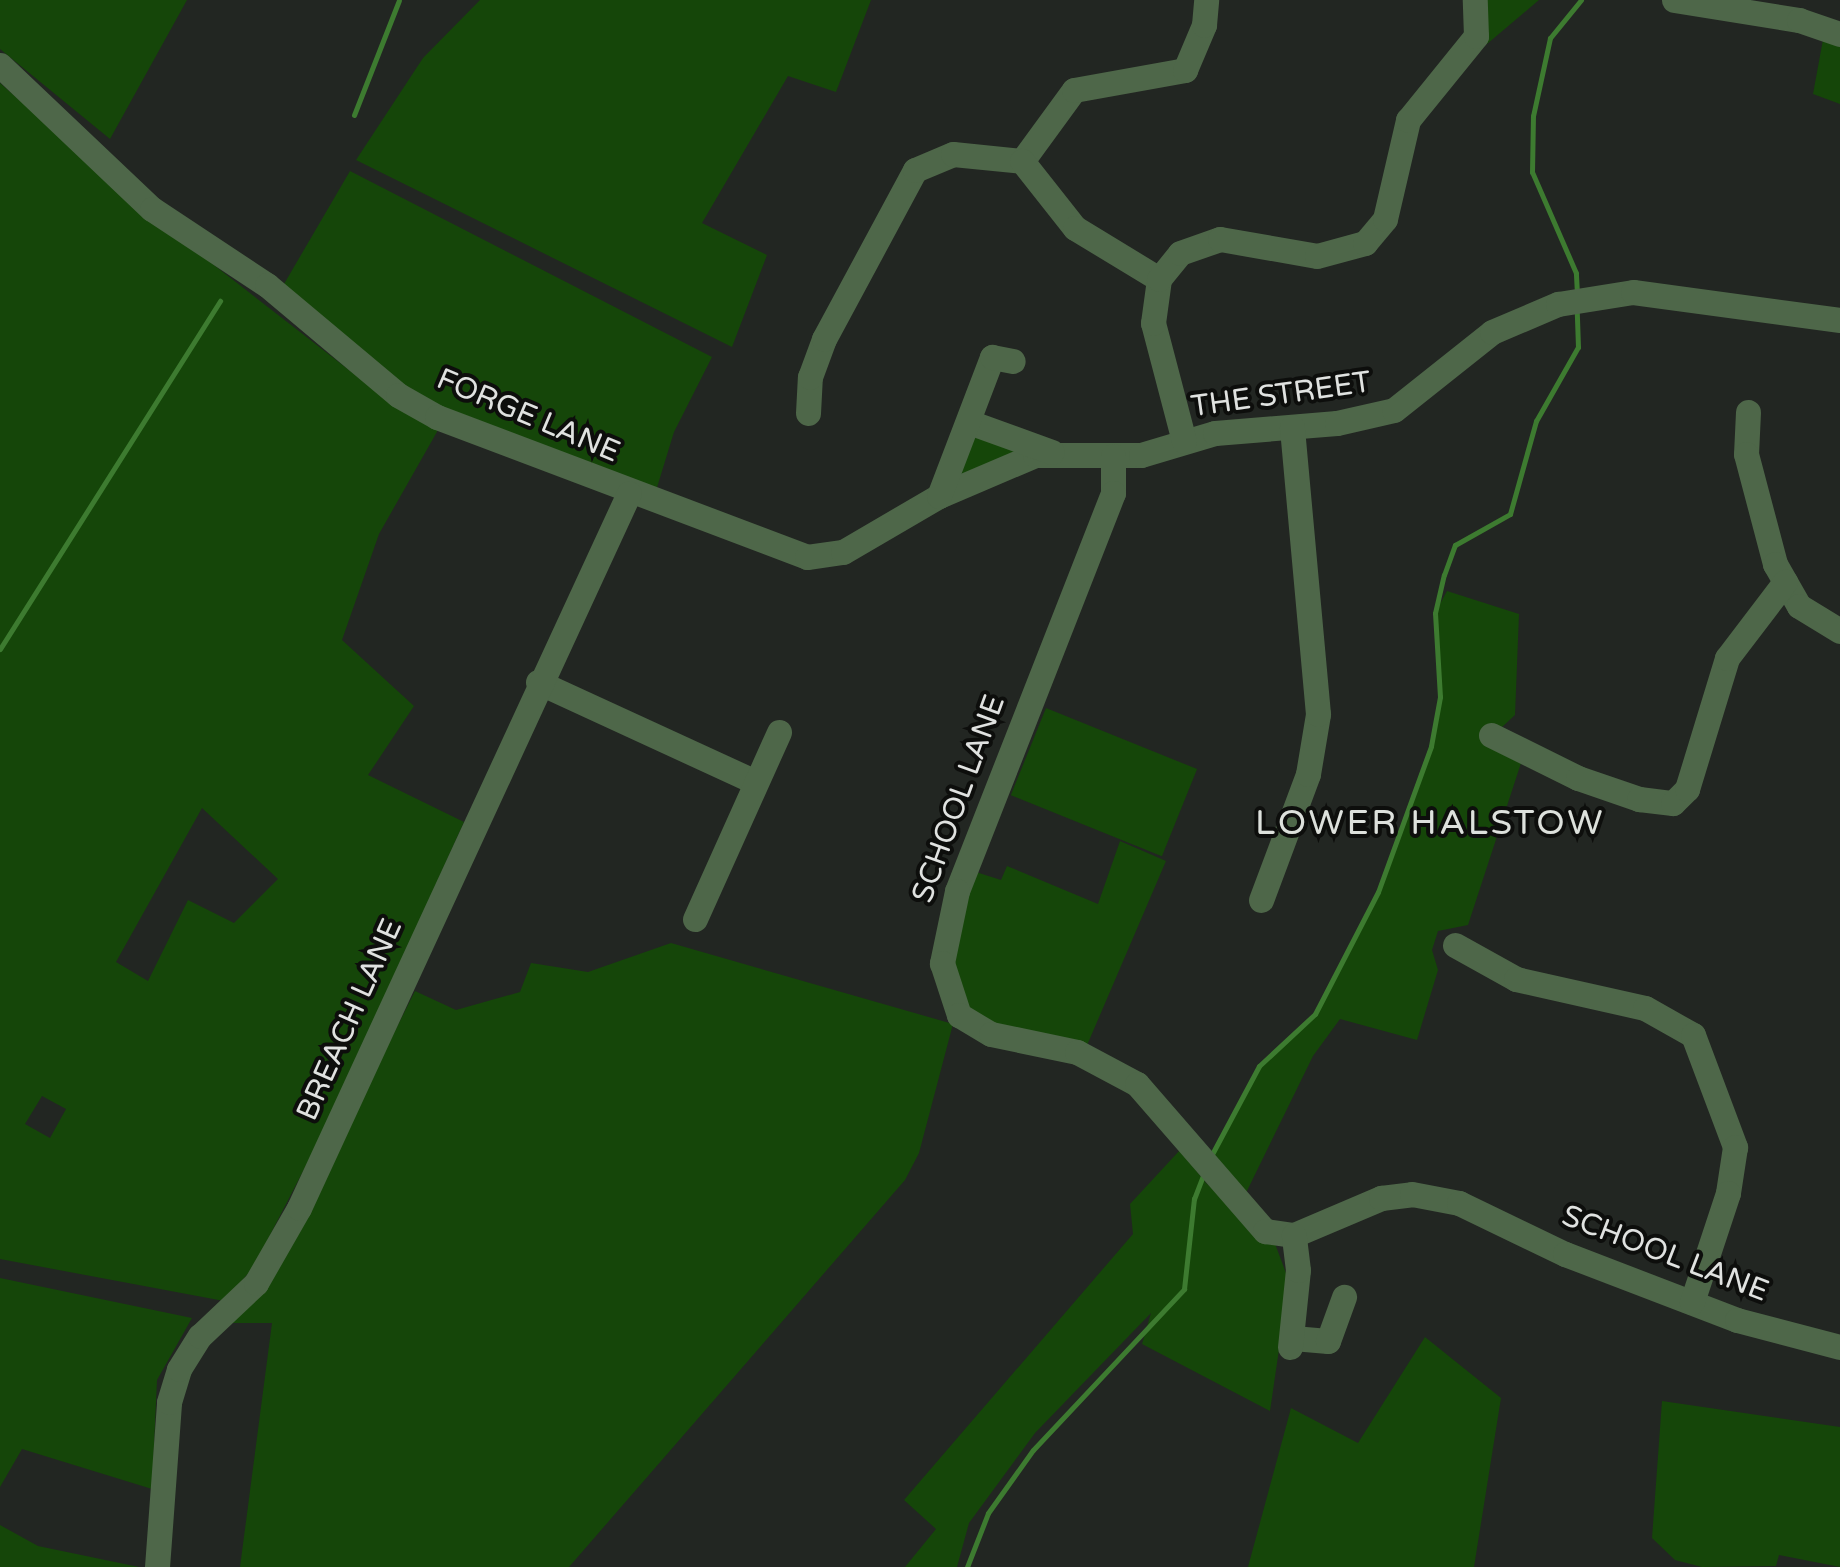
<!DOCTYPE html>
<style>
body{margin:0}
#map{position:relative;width:1840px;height:1567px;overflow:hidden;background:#222622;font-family:"Varela Round",sans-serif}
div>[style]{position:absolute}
.green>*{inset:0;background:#154609;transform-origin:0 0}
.stream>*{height:5px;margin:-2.5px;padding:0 2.5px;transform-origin:2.5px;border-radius:2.5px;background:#3d7b30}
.minor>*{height:25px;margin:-12.5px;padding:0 12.5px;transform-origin:12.5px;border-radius:12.5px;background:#4e6749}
span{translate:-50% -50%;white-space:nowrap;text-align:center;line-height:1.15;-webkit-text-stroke:8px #0d0e0c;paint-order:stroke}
.street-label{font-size:30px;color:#e0e2e0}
.quarter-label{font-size:35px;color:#dde1dc;letter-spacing:2.5px}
</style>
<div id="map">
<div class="green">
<div style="clip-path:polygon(0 0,187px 0,110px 139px,0 49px)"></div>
<div style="clip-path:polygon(480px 0,871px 0,836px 92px,788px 76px,702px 223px,767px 255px,732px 347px,356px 160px,423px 58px)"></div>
<div style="clip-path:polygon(1483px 0,1539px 0,1487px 44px)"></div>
<div style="clip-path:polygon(1824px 34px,1840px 40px,1840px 104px,1813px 94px)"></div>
<div style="clip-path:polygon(evenodd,0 83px,147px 213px,385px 398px,442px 423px,379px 534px,342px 640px,414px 706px,368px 775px,464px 822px,330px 1119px,253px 1268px,224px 1301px,0 1259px,0 83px,202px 808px,278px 879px,234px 923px,188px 900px,148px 981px,116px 962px,202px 808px,0 83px,42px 1096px,66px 1109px,50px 1138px,25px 1124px,42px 1096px)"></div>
<div style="clip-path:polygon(350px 171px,712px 357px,674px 432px,655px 494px,414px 395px,284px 284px)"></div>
<div style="clip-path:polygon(972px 435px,1022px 450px,951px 479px)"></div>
<div style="clip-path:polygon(1447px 591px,1519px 614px,1515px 715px,1501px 728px,1523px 757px,1468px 925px,1438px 931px,1432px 950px,1438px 970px,1417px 1040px,1340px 1019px,1313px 1056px,1244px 1197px,1210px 1157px,1259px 1066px,1315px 1014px,1378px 892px,1431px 746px,1440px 697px,1435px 613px)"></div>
<div style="left:1046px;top:708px;width:163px;height:94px;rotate:22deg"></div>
<div style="clip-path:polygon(1120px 841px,1166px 861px,1085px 1050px,990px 1031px,954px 991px,955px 936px,976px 872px,1001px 880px,1007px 866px,1098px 904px)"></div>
<div style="clip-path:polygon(671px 943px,953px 1024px,919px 1153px,905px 1180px,569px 1567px,240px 1567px,272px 1323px,225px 1323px,269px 1282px,415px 991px,456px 1010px,520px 992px,531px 963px,588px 972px)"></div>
<div style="clip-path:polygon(1180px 1150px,1206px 1183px,1274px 1241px,1289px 1281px,1270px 1411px,1142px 1344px,1151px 1313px,1035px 1433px,969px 1523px,957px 1567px,905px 1567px,936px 1529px,904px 1500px,1133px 1234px,1130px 1204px)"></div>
<div style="clip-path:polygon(0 1278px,192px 1318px,157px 1380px,152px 1489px,22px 1449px,0 1487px)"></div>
<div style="clip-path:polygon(1425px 1337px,1501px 1398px,1474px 1567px,1248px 1567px,1291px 1408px,1358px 1443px)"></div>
<div style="clip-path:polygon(1662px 1401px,1840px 1427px,1840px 1567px,1779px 1555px,1776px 1566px,1702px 1567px,1675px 1560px,1652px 1538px)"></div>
<div style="clip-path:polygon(0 1525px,38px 1546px,139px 1567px,0 1567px)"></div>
</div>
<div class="stream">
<div style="left:354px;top:115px;width:123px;rotate:-68.6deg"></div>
<div style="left:1577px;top:294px;width:21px;rotate:-93deg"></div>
<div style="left:1576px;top:273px;width:110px;rotate:-113.5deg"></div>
<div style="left:1532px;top:172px;width:56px;rotate:-89deg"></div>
<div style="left:1533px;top:116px;width:80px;rotate:-77.7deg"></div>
<div style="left:1550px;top:38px;width:49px;rotate:-50.8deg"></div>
<div style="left:0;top:649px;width:412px;rotate:-57.7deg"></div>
<div style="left:1211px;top:1156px;width:102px;rotate:-61.9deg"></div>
<div style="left:1259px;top:1066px;width:76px;rotate:-42.9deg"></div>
<div style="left:1315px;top:1014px;width:137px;rotate:-62.7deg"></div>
<div style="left:1378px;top:892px;width:155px;rotate:-70deg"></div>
<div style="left:1431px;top:746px;width:50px;rotate:-79.6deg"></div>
<div style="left:1440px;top:697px;width:84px;rotate:-93.4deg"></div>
<div style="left:1435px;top:613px;width:39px;rotate:-77deg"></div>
<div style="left:1444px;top:575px;width:32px;rotate:-70deg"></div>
<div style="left:1455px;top:545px;width:63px;rotate:-29.4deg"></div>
<div style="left:1510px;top:514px;width:97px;rotate:-74.4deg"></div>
<div style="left:1536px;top:421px;width:85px;rotate:-60.4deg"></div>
<div style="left:1578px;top:347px;width:37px;rotate:-92deg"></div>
<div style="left:967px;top:1567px;width:58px;rotate:-68.7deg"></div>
<div style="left:988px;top:1513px;width:77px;rotate:-54.5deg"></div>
<div style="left:1033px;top:1450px;width:221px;rotate:-46.8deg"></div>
<div style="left:1184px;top:1289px;width:91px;rotate:-83.7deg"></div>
<div style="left:1194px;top:1199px;width:25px;rotate:-69deg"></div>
</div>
<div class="minor">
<div style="left:1674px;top:0;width:127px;rotate:9.1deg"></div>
<div style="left:1799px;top:20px;width:43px;rotate:18.9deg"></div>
<div style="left:0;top:65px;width:209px;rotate:43.5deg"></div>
<div style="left:152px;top:209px;width:138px;rotate:33.5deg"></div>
<div style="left:267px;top:285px;width:171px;rotate:40deg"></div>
<div style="left:398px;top:395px;width:45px;rotate:29.4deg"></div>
<div style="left:437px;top:417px;width:396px;rotate:20.7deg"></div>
<div style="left:807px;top:557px;width:36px;rotate:-8deg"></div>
<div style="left:843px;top:552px;width:111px;rotate:-30.3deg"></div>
<div style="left:939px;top:496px;width:104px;rotate:-23.1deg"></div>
<div style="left:1035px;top:455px;width:106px"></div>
<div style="left:1141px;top:455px;width:77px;rotate:-16.6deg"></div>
<div style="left:1215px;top:433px;width:122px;rotate:-4.7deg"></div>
<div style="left:1337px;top:423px;width:58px;rotate:-12.8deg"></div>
<div style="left:1394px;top:410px;width:125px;rotate:-38.5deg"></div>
<div style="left:1492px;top:332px;width:72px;rotate:-23deg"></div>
<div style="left:1558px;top:304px;width:76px;rotate:-9.1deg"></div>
<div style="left:1633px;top:292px;width:209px;rotate:7.7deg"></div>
<div style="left:1022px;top:161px;width:88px;rotate:-53.8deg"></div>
<div style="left:1074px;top:90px;width:113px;rotate:-10.2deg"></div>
<div style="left:1185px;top:70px;width:49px;rotate:-67.1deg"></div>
<div style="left:1204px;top:25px;width:25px;rotate:-85deg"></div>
<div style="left:1748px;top:412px;width:42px;rotate:92.7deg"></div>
<div style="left:1746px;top:454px;width:114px;rotate:75.2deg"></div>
<div style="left:1775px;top:564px;width:48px;rotate:60.3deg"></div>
<div style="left:1799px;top:606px;width:48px;rotate:31.4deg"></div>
<div style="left:808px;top:413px;width:36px;rotate:-87deg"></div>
<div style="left:810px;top:377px;width:40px;rotate:-69.8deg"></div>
<div style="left:824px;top:339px;width:192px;rotate:-61.7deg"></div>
<div style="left:915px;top:170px;width:41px;rotate:-22.8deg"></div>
<div style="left:953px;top:154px;width:69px;rotate:5.8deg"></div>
<div style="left:1022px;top:161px;width:85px;rotate:51.7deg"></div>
<div style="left:1075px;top:228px;width:98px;rotate:31.3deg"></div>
<div style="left:969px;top:422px;width:88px;rotate:19.9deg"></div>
<div style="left:1184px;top:441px;width:122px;rotate:-104.7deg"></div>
<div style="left:1153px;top:323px;width:44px;rotate:-82.2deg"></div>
<div style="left:1159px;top:279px;width:33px;rotate:-51deg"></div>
<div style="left:1180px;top:253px;width:42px;rotate:-19.3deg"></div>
<div style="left:1220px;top:239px;width:98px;rotate:9.9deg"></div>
<div style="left:1317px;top:256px;width:50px;rotate:-15.2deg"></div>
<div style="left:1365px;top:243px;width:31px;rotate:-50deg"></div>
<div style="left:1385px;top:219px;width:102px;rotate:-76.9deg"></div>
<div style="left:1408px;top:120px;width:108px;rotate:-51deg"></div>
<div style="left:1476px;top:36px;width:36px;rotate:-92deg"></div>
<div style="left:1113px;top:456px;width:37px;rotate:90deg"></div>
<div style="left:1113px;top:493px;width:427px;rotate:111.4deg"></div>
<div style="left:957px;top:891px;width:74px;rotate:101.8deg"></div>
<div style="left:942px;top:963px;width:55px;rotate:71.9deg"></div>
<div style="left:959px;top:1015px;width:37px;rotate:31deg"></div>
<div style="left:991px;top:1034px;width:88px;rotate:11.8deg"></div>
<div style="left:1077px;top:1052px;width:68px;rotate:28.1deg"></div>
<div style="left:1137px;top:1084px;width:195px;rotate:49deg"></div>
<div style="left:1265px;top:1231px;width:29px;rotate:8deg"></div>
<div style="left:1294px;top:1235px;width:95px;rotate:-23deg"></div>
<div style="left:1381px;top:1198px;width:31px;rotate:-7deg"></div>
<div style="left:1412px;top:1194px;width:48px;rotate:10.8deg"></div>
<div style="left:1459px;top:1203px;width:118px;rotate:25.7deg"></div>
<div style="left:1565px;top:1254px;width:184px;rotate:21deg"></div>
<div style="left:1737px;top:1320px;width:106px;rotate:14.7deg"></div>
<div style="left:939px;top:496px;width:149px;rotate:-69.1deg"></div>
<div style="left:992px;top:357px;width:21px;rotate:11deg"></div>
<div style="left:538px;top:682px;width:239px;rotate:24.7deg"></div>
<div style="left:1491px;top:735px;width:97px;rotate:26.3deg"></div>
<div style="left:1578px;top:778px;width:65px;rotate:19deg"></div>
<div style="left:1639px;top:799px;width:34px;rotate:7deg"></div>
<div style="left:1673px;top:803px;width:20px;rotate:-45deg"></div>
<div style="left:1687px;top:789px;width:137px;rotate:-73deg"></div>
<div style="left:1727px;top:658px;width:96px;rotate:-52.7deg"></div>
<div style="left:1261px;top:900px;width:134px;rotate:-69.5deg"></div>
<div style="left:1308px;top:774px;width:61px;rotate:-80.5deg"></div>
<div style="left:1318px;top:714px;width:288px;rotate:-95.2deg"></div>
<div style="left:695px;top:919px;width:205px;rotate:-65.8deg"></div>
<div style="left:1455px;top:945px;width:70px;rotate:29.1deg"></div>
<div style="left:1516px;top:979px;width:132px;rotate:12.7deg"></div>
<div style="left:1645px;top:1008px;width:55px;rotate:29.4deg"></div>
<div style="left:1693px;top:1035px;width:120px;rotate:69.4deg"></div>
<div style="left:1735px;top:1147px;width:47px;rotate:98.7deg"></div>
<div style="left:1728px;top:1193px;width:115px;rotate:108.3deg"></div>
<div style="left:1293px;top:1338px;width:35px;rotate:5deg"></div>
<div style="left:1328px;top:1341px;width:47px;rotate:-70deg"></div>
<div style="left:1290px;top:1347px;width:77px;rotate:-84.1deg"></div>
<div style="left:1298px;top:1270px;width:35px;rotate:-97deg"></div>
<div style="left:157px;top:1567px;width:165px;rotate:-85.8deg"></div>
<div style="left:169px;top:1402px;width:34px;rotate:-73deg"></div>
<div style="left:179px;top:1369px;width:39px;rotate:-58deg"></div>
<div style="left:200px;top:1336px;width:77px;rotate:-43.4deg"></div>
<div style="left:256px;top:1283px;width:86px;rotate:-60.2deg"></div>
<div style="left:299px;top:1208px;width:787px;rotate:-65.22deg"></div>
</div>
<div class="street-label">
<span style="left:1281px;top:395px;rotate:-8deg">THE STREET</span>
<span style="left:528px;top:416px;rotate:23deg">FORGE LANE</span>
<span style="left:959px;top:799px;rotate:-70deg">SCHOOL LANE</span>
<span style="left:350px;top:1020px;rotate:-66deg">BREACH LANE</span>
<span style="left:1665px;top:1254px;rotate:21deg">SCHOOL LANE</span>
</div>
<div class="quarter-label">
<span style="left:1430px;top:823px">LOWER HALSTOW</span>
</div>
</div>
